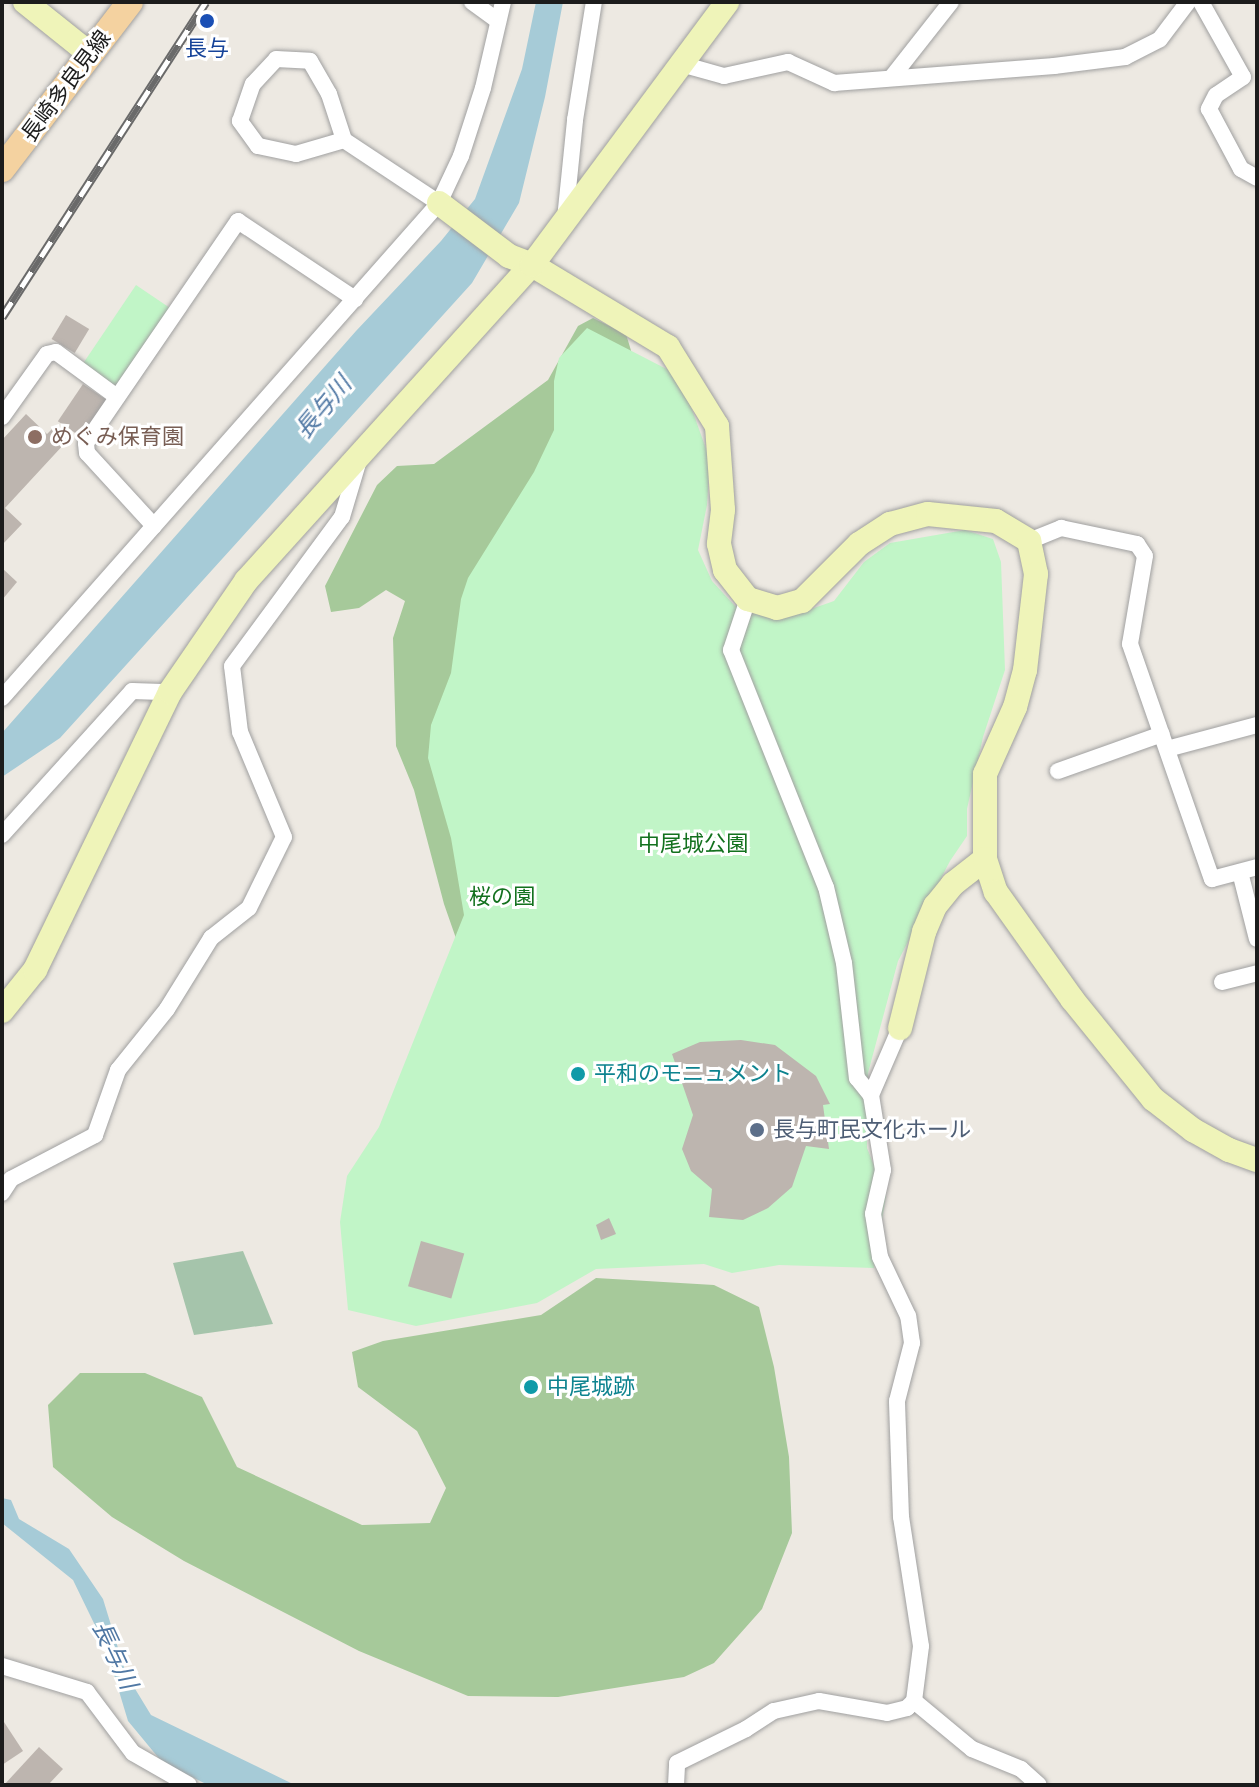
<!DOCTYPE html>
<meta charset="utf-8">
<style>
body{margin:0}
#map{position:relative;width:1259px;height:1787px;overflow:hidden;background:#ede9e2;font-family:Raleway,"Noto Sans JP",sans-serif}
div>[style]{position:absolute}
.forest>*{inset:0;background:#a6c99a}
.cemetery>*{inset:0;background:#a5c4ab}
.park>*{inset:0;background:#c1f5c7;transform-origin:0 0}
.water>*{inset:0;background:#a6cbd7}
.building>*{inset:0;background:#bdb5af;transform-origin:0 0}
.roads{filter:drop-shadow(0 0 2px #a0a0a0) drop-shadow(0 0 2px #a0a0a0)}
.street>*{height:16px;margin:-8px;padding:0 8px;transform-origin:8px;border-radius:8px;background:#fff}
.secondary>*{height:24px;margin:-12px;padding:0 12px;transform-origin:12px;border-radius:12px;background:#eff4b9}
.primary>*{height:26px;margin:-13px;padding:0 13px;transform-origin:13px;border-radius:13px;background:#f4d2a0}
.rail>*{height:9px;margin-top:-4.5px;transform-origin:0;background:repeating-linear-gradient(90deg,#fff 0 18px,#6a6a6a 0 36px);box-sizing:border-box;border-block:2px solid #6a6a6a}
.dots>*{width:22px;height:22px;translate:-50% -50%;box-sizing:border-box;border:4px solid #fff;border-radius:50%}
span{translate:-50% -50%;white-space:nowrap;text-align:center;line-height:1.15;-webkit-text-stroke:6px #fff;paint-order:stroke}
.transit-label{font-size:22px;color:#164399}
.street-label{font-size:22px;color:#1c1c1c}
.education-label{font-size:22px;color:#785e54}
.left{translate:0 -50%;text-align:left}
.park-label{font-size:22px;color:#13711e}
.culture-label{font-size:22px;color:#0d838f}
.service-label{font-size:22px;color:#4e5e75}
.water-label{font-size:24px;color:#5078a4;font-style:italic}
.frame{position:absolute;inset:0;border:4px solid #1c1c1c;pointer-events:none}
</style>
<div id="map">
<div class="forest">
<div style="clip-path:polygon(593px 318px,626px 334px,636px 367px,466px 967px,444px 904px,414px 790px,396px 746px,393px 638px,405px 601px,386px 590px,359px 608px,331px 612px,325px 586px,377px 485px,397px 466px,434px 464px,548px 380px,578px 326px)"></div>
<div style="clip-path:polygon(596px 1278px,714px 1285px,759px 1307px,774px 1367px,789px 1457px,792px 1533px,762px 1609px,714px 1663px,684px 1677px,558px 1697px,468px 1696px,359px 1651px,184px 1561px,112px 1517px,53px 1467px,48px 1405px,80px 1373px,145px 1373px,202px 1397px,237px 1467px,362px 1525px,430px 1523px,446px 1488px,417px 1431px,358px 1387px,352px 1352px,383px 1341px,541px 1315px)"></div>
</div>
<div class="cemetery">
<div style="clip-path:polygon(243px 1251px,273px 1324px,194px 1335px,173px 1263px)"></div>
</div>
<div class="park">
<div style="left:136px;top:285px;width:41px;height:95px;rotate:34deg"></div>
<div style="clip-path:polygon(587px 328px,680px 376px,710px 460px,707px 505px,698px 550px,712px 581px,735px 606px,762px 616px,794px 615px,834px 601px,864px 562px,890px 543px,965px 530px,993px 539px,1001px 562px,1005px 670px,983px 737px,967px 809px,967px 836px,950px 861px,898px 961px,868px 1073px,867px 1148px,886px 1196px,874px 1268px,779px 1265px,732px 1273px,704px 1264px,596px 1269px,537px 1303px,416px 1326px,348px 1310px,340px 1222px,347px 1176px,379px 1127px,464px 915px,451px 838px,428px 758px,431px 725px,451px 673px,461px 599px,468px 578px,534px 472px,554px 430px,554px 381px,559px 358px)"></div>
</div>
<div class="water">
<div style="clip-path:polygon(536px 2px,563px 2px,545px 97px,519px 203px,472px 283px,60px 738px,2px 777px,2px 733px,356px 331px,441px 241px,475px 199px,522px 69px)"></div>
<div style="clip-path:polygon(2px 1498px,11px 1500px,19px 1519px,69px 1549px,103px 1599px,126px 1674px,151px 1715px,295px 1785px,208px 1785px,162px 1762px,128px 1721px,106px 1648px,73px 1580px,2px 1523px)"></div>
</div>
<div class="building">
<div style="left:66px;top:315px;width:27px;height:28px;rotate:31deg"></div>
<div style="left:83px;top:384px;width:29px;height:45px;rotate:34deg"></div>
<div style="clip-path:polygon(26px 414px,47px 434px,52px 429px,66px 442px,5px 508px,22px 524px,2px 545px,2px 440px)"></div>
<div style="clip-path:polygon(2px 568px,17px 582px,2px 600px)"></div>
<div style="clip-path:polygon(741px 1040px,775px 1045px,816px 1076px,830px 1104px,823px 1105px,829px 1149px,806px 1146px,792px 1187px,768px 1208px,743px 1220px,709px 1217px,712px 1189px,691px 1171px,682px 1149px,693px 1115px,672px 1054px,700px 1042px)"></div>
<div style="clip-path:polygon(609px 1218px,616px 1234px,601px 1240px,596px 1225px)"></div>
<div style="left:421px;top:1241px;width:45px;height:47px;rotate:16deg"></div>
<div style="clip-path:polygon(2px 1719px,23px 1751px,2px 1765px)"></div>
<div style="clip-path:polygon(39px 1747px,63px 1769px,48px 1785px,4px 1785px)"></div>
</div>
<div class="roads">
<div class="street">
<div style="left:472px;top:2px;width:32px;rotate:36deg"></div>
<div style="left:1201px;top:2px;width:86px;rotate:60.8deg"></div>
<div style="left:1243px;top:77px;width:32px;rotate:146deg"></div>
<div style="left:1216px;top:95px;width:16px;rotate:117deg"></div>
<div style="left:1209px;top:109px;width:68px;rotate:61.9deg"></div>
<div style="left:1241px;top:169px;width:18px;rotate:29deg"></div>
<div style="left:681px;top:64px;width:45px;rotate:15.6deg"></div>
<div style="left:724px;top:76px;width:66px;rotate:-12.3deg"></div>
<div style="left:788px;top:62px;width:51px;rotate:24.5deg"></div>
<div style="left:834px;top:83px;width:221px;rotate:-4.4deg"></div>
<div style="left:1054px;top:66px;width:72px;rotate:-7.2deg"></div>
<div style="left:1125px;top:57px;width:39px;rotate:-27deg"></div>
<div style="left:1160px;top:39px;width:46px;rotate:-52.9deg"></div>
<div style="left:892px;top:77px;width:95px;rotate:-51.8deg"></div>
<div style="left:344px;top:140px;width:50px;rotate:163.7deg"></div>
<div style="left:296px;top:154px;width:39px;rotate:-168deg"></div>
<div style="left:258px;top:146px;width:31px;rotate:-126deg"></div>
<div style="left:240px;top:121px;width:39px;rotate:-71deg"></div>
<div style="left:253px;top:84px;width:34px;rotate:-47deg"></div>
<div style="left:276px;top:59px;width:34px;rotate:3deg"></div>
<div style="left:310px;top:61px;width:38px;rotate:60deg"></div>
<div style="left:329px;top:94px;width:48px;rotate:71.9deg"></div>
<div style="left:344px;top:140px;width:114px;rotate:33.6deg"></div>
<div style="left:565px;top:219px;width:100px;rotate:-84.2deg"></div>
<div style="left:575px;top:120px;width:120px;rotate:-80.9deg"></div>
<div style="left:2px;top:417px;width:77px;rotate:-54.5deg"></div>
<div style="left:47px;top:354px;width:9px;rotate:-13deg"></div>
<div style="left:56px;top:352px;width:76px;rotate:36.4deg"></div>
<div style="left:154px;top:526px;width:99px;rotate:-132.5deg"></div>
<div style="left:87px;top:453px;width:10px;rotate:-96deg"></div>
<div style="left:86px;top:443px;width:269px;rotate:-55.6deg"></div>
<div style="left:238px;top:221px;width:141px;rotate:33.7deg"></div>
<div style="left:1029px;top:541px;width:35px;rotate:-22deg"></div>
<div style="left:1061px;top:528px;width:78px;rotate:11.9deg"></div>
<div style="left:1137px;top:544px;width:14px;rotate:56deg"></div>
<div style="left:1145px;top:556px;width:89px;rotate:99.7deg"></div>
<div style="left:1130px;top:644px;width:249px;rotate:70.8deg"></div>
<div style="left:1212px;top:879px;width:47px;rotate:-14.9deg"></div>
<div style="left:748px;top:599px;width:54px;rotate:108.4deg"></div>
<div style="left:731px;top:650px;width:255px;rotate:68.2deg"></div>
<div style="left:826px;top:887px;width:78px;rotate:76.7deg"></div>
<div style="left:844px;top:963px;width:116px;rotate:83.6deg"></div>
<div style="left:857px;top:1078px;width:22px;rotate:51deg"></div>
<div style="left:2px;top:698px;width:660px;rotate:-48.56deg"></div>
<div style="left:439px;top:203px;width:52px;rotate:-64.9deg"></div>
<div style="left:461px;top:156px;width:71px;rotate:-72.1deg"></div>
<div style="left:483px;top:88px;width:88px;rotate:-76.9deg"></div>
<div style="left:1167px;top:749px;width:93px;rotate:-14.9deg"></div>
<div style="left:1058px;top:771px;width:110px;rotate:-19.6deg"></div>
<div style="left:2px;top:835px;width:194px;rotate:-47.9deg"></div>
<div style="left:132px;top:691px;width:38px;rotate:2deg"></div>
<div style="left:1240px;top:872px;width:69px;rotate:75.8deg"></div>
<div style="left:1222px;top:982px;width:36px;rotate:-14deg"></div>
<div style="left:2px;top:1193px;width:17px;rotate:-57deg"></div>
<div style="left:11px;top:1179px;width:95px;rotate:-27.6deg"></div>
<div style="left:95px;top:1135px;width:69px;rotate:-70.5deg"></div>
<div style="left:118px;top:1070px;width:78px;rotate:-51.2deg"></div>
<div style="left:167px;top:1009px;width:84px;rotate:-58.2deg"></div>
<div style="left:211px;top:938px;width:48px;rotate:-38.3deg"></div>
<div style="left:249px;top:908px;width:79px;rotate:-63.8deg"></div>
<div style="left:284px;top:837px;width:114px;rotate:-112.7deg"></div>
<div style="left:240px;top:732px;width:66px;rotate:-96.9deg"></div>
<div style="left:232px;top:666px;width:185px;rotate:-53.6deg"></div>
<div style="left:342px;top:517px;width:59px;rotate:-73.4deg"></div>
<div style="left:2px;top:1666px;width:89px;rotate:17deg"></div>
<div style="left:87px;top:1692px;width:76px;rotate:53deg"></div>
<div style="left:133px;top:1753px;width:64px;rotate:29.7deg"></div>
<div style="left:914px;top:1701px;width:75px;rotate:39.6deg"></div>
<div style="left:972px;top:1749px;width:53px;rotate:22.2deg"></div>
<div style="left:1021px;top:1769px;width:24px;rotate:42deg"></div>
<div style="left:676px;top:1785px;width:22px;rotate:-87deg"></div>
<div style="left:677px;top:1763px;width:77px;rotate:-26.2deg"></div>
<div style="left:746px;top:1729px;width:33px;rotate:-33deg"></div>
<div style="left:774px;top:1711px;width:46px;rotate:-12.5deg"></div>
<div style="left:819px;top:1701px;width:69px;rotate:10deg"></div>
<div style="left:887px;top:1713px;width:21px;rotate:-14deg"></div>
<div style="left:907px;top:1708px;width:10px;rotate:-45deg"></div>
<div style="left:914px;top:1701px;width:55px;rotate:-82.7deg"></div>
<div style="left:921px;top:1646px;width:131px;rotate:-98.8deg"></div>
<div style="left:901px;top:1517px;width:116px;rotate:-92deg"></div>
<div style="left:897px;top:1401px;width:60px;rotate:-75.5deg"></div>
<div style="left:912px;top:1343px;width:27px;rotate:-98deg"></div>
<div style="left:908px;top:1316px;width:65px;rotate:-115.4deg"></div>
<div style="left:880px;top:1257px;width:44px;rotate:-99.2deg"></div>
<div style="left:873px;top:1214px;width:45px;rotate:-77.2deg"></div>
<div style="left:883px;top:1170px;width:76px;rotate:-99.1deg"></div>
<div style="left:871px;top:1095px;width:73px;rotate:-66.6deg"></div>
</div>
<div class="secondary">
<div style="left:25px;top:2px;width:83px;rotate:38.7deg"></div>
<div style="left:439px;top:203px;width:88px;rotate:37.1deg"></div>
<div style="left:509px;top:256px;width:25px;rotate:21deg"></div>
<div style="left:532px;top:265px;width:159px;rotate:31.1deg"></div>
<div style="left:668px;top:347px;width:93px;rotate:58.2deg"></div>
<div style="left:717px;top:426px;width:84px;rotate:85.9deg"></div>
<div style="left:723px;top:510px;width:34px;rotate:97deg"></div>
<div style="left:719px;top:544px;width:27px;rotate:77deg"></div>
<div style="left:725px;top:570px;width:37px;rotate:52deg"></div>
<div style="left:748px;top:599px;width:30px;rotate:17deg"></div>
<div style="left:777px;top:608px;width:26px;rotate:-16deg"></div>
<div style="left:802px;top:601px;width:81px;rotate:-45deg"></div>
<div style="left:859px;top:544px;width:37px;rotate:-33deg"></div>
<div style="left:890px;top:524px;width:39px;rotate:-15deg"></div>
<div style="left:928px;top:514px;width:68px;rotate:5.9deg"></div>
<div style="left:996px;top:521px;width:39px;rotate:31deg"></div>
<div style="left:1029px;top:541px;width:34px;rotate:78deg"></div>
<div style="left:1036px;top:574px;width:97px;rotate:96.5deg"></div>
<div style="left:1025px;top:670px;width:38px;rotate:105deg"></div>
<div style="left:1015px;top:707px;width:73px;rotate:114.1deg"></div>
<div style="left:985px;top:774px;width:85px;rotate:90deg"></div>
<div style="left:985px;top:859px;width:41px;rotate:142deg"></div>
<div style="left:953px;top:884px;width:28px;rotate:129deg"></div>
<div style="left:935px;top:906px;width:28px;rotate:113deg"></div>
<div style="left:924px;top:932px;width:99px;rotate:104deg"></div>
<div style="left:985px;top:859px;width:35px;rotate:72deg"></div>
<div style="left:996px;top:892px;width:131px;rotate:54.6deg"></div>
<div style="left:1072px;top:999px;width:129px;rotate:51deg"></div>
<div style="left:1153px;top:1099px;width:51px;rotate:37.8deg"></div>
<div style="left:1193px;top:1130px;width:41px;rotate:29.1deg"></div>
<div style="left:1229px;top:1150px;width:30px;rotate:20deg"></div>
<div style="left:2px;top:1011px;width:53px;rotate:-51.2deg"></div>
<div style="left:35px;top:970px;width:309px;rotate:-64.1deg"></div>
<div style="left:170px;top:692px;width:135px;rotate:-55.6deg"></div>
<div style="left:246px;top:581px;width:426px;rotate:-47.9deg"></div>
<div style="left:532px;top:265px;width:327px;rotate:-53.4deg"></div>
</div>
<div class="primary">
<div style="left:2px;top:169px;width:210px;rotate:-52.5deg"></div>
</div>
</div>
<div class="rail">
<div style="left:2px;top:317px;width:375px;rotate:-57.1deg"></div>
</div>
<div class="dots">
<div style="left:207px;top:21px;background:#1a4fb4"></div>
<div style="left:35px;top:437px;background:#8d6e63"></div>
<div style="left:578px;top:1074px;background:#0f9aa8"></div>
<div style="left:757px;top:1130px;background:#5c6f8a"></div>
<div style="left:531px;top:1387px;background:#0f9aa8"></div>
</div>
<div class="transit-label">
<span style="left:207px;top:49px">長与</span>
</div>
<div class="street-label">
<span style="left:66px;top:86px;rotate:-53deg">長崎多良見線</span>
</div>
<div class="education-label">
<span class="left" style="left:51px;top:437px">めぐみ保育園</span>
</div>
<div class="park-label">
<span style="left:693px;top:844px">中尾城公園</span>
<span style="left:502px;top:897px">桜の園</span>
</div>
<div class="culture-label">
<span class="left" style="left:594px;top:1074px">平和のモニュメント</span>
<span class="left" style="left:547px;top:1387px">中尾城跡</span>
</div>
<div class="service-label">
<span class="left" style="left:773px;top:1130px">長与町民文化ホール</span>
</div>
<div class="water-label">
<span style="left:323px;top:407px;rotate:-50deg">長与川</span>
<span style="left:115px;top:1655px;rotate:65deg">長与川</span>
</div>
<div class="frame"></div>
</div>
